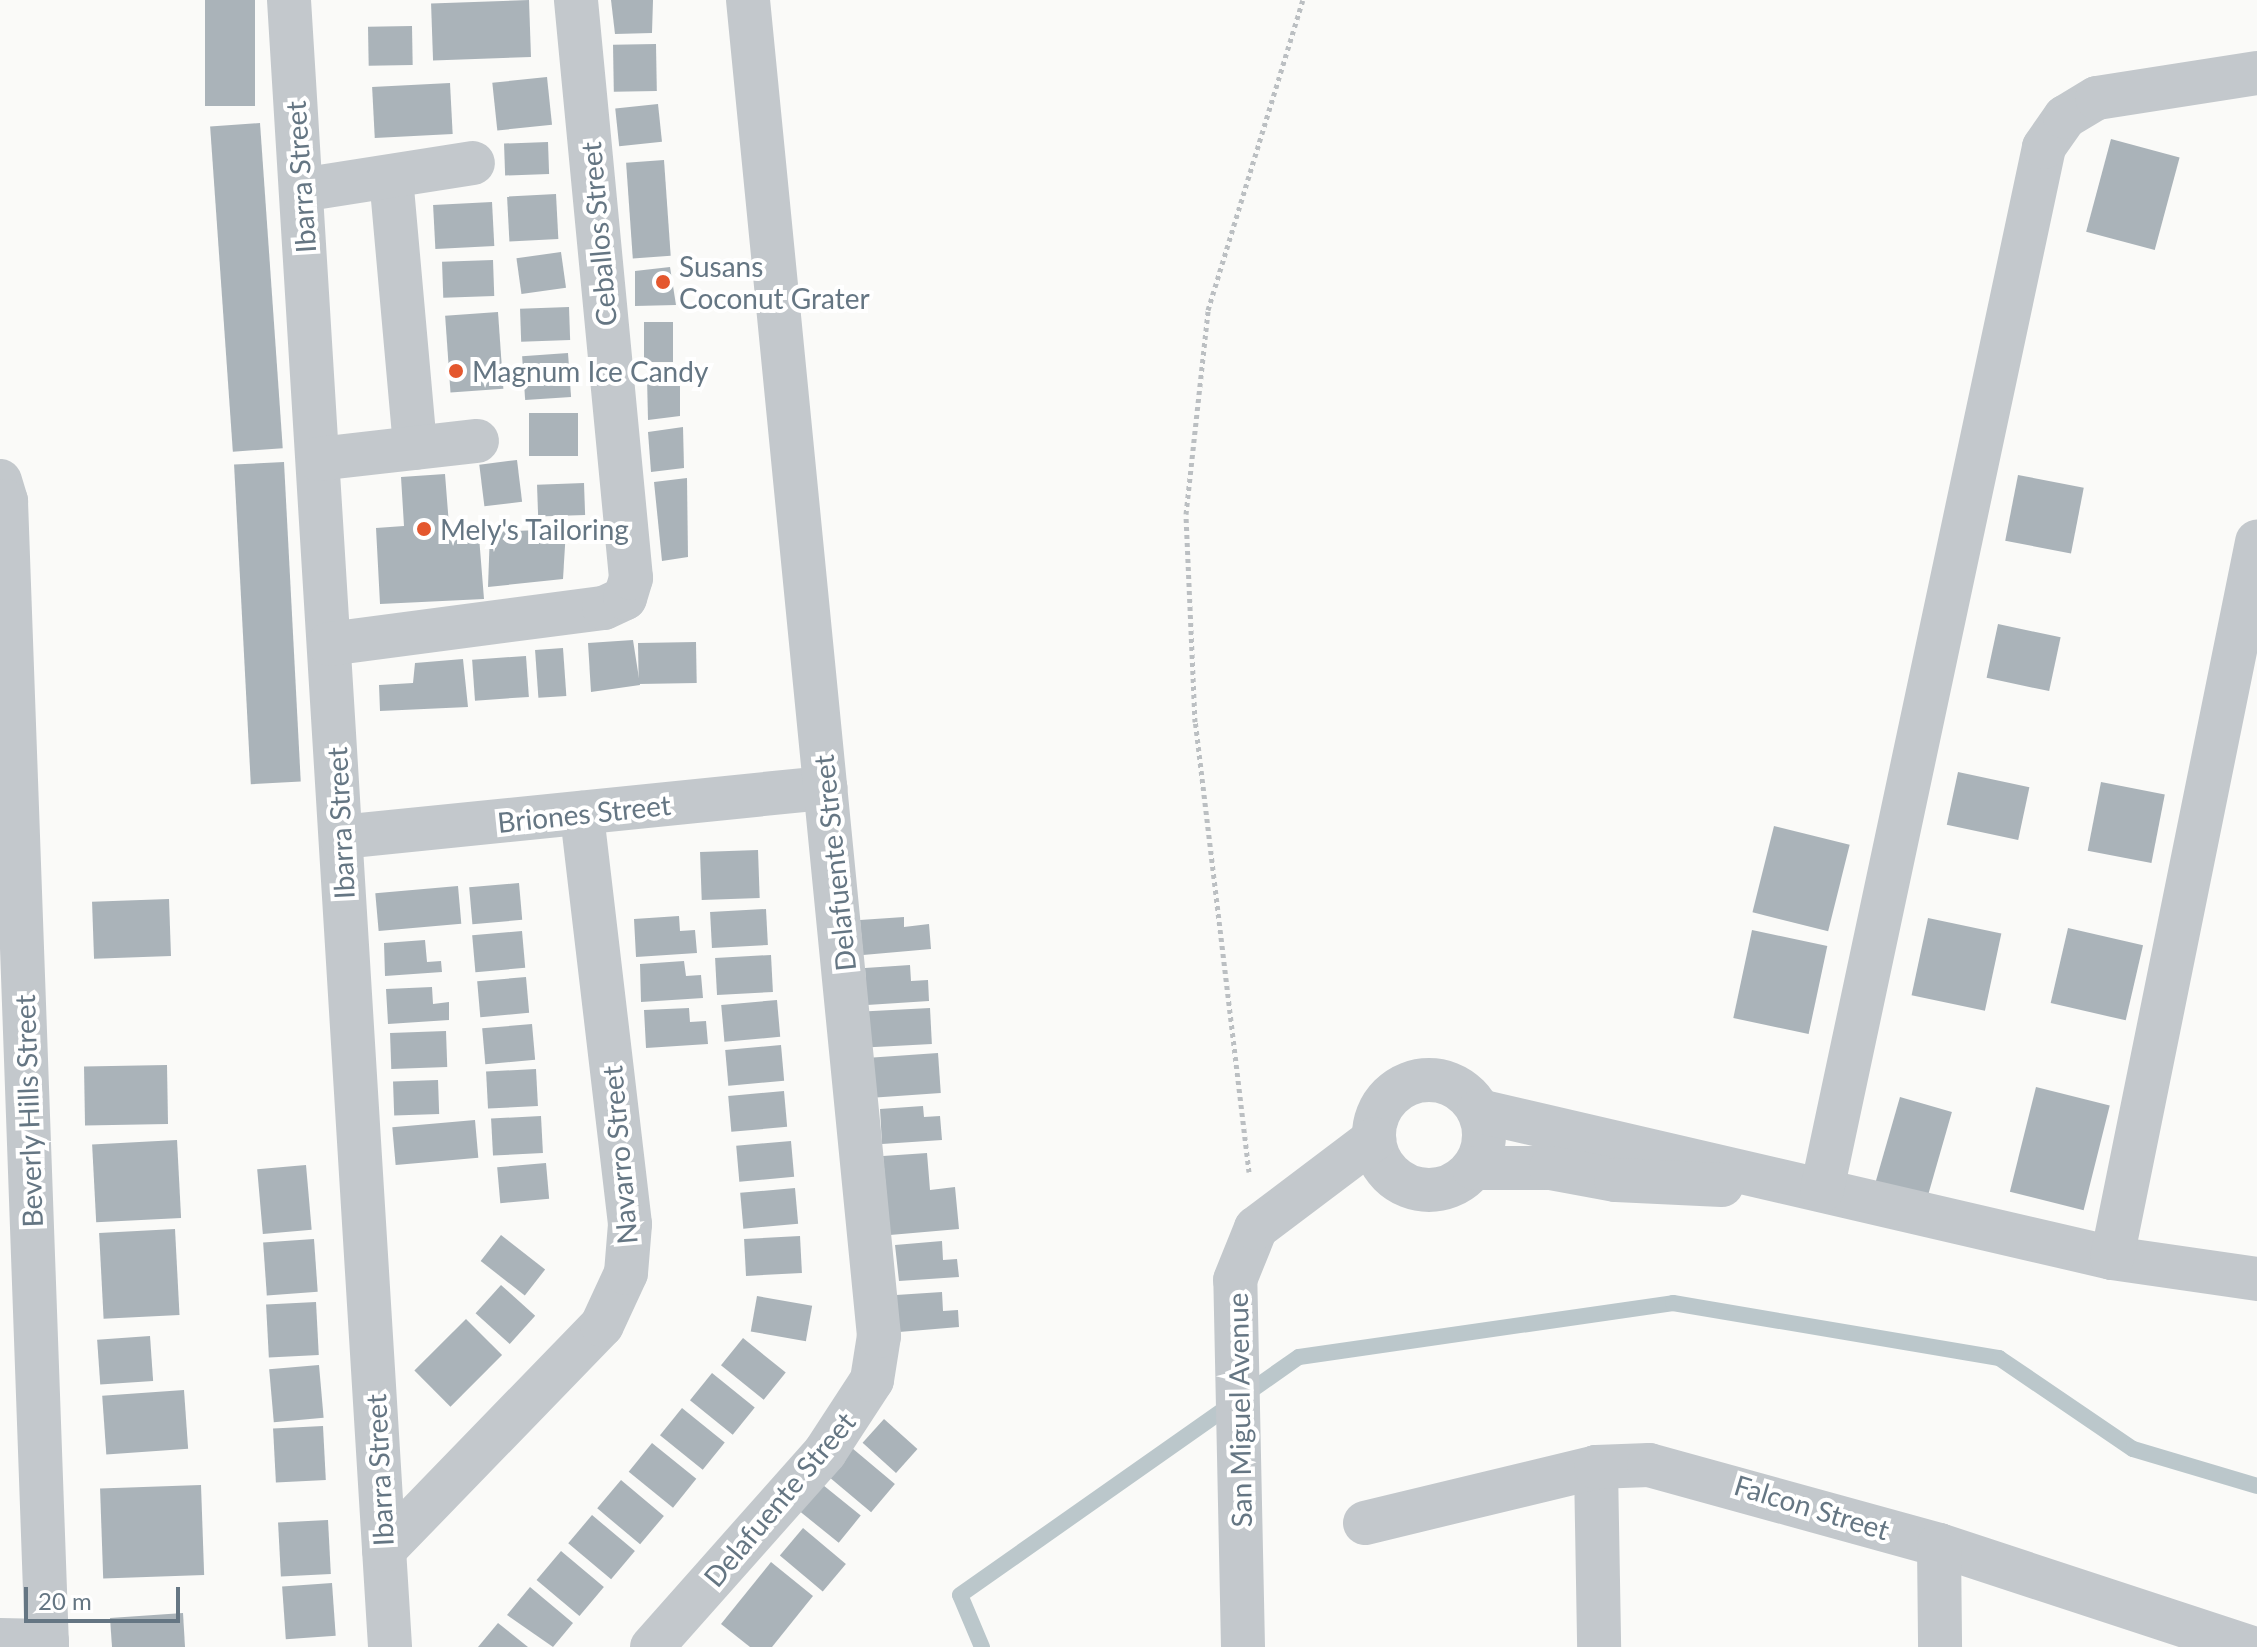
<!DOCTYPE html>
<style>
body{margin:0}
#map{position:relative;width:2257px;height:1647px;overflow:hidden;background:#fafaf8;font-family:Lato,sans-serif}
div>[style]{position:absolute}
.stream>*{height:16px;margin:-8px;padding:0 8px;transform-origin:8px;border-radius:8px;background:#bbc7cb}
.building>*{inset:0;background:#aab3b9;transform-origin:0 0}
.path>*{height:5px;margin-top:-2.5px;transform-origin:0;background:repeating-linear-gradient(90deg,#bbbfc2 0 4px,transparent 0 8px)}
.minor>*{height:44px;margin:-22px;padding:0 22px;transform-origin:22px;border-radius:22px;background:#c3c8cc}
.minor>.ring{margin:-22px;padding:0;box-sizing:content-box;background:none;border:44px solid #c3c8cc;border-radius:50%}
.dots>*{width:22px;height:22px;translate:-50% -50%;box-sizing:border-box;border:4px solid #fff;border-radius:50%}
span{translate:-50% -50%;white-space:nowrap;text-align:center;line-height:1.15;-webkit-text-stroke:8px #fff;paint-order:stroke}
.street-label{font-size:28px;color:#657683}
.poi-label{font-size:28px;color:#657683}
.left{translate:0 -50%;text-align:left}
.scale{position:absolute;left:24px;top:1587px;width:156px;height:36px;box-sizing:border-box;border:4px solid #657683;border-top:0;padding-left:10px;font-size:24px;line-height:28px;white-space:nowrap;color:#657683;-webkit-text-stroke:6px #fff;paint-order:stroke}
</style>
<div id="map">
<div class="stream">
<div style="left:982px;top:1647px;width:56px;rotate:-112.9deg"></div>
<div style="left:960px;top:1595px;width:414px;rotate:-35.1deg"></div>
<div style="left:1299px;top:1357px;width:378px;rotate:-8.2deg"></div>
<div style="left:1673px;top:1303px;width:331px;rotate:9.6deg"></div>
<div style="left:1999px;top:1358px;width:162px;rotate:34.2deg"></div>
<div style="left:2133px;top:1449px;width:129px;rotate:16.6deg"></div>
</div>
<div class="building">
<div style="left:205px;top:0;width:50px;height:106px"></div>
<div style="left:529px;top:0;width:57px;height:98px;rotate:88deg"></div>
<div style="clip-path:polygon(611px 0,653px 0,652px 33px,615px 34px)"></div>
<div style="left:412px;top:26px;width:39px;height:44px;rotate:89deg"></div>
<div style="left:656px;top:44px;width:47px;height:43px;rotate:89deg"></div>
<div style="left:547px;top:77px;width:48px;height:55px;rotate:84deg"></div>
<div style="left:450px;top:83px;width:51px;height:78px;rotate:87deg"></div>
<div style="left:658px;top:104px;width:38px;height:43px;rotate:84deg"></div>
<div style="left:260px;top:123px;width:326px;height:50px;rotate:86deg"></div>
<div style="left:2111px;top:139px;width:71px;height:96px;rotate:15deg"></div>
<div style="left:548px;top:142px;width:32px;height:44px;rotate:88deg"></div>
<div style="left:664px;top:160px;width:96px;height:38px;rotate:86deg"></div>
<div style="left:556px;top:194px;width:45px;height:49px;rotate:87deg"></div>
<div style="left:492px;top:202px;width:44px;height:59px;rotate:87deg"></div>
<div style="left:561px;top:252px;width:36px;height:45px;rotate:82deg"></div>
<div style="left:493px;top:260px;width:36px;height:51px;rotate:88deg"></div>
<div style="clip-path:polygon(670px 267px,676px 305px,635px 306px,635px 271px)"></div>
<div style="left:569px;top:307px;width:33px;height:49px;rotate:88deg"></div>
<div style="left:498px;top:312px;width:77px;height:53px;rotate:86deg"></div>
<div style="left:644px;top:322px;width:29px;height:40px"></div>
<div style="left:568px;top:353px;width:44px;height:46px;rotate:86deg"></div>
<div style="clip-path:polygon(680px 374px,680px 416px,648px 420px,647px 377px)"></div>
<div style="left:529px;top:413px;width:49px;height:43px"></div>
<div style="clip-path:polygon(683px 427px,684px 468px,651px 472px,648px 432px)"></div>
<div style="left:517px;top:460px;width:42px;height:38px;rotate:83deg"></div>
<div style="left:284px;top:462px;width:320px;height:50px;rotate:87deg"></div>
<div style="clip-path:polygon(445px 474px,449px 525px,478px 524px,484px 599px,380px 604px,376px 528px,404px 526px,401px 477px)"></div>
<div style="left:2018px;top:475px;width:67px;height:67px;rotate:11deg"></div>
<div style="clip-path:polygon(687px 478px,688px 557px,662px 561px,654px 482px)"></div>
<div style="left:584px;top:483px;width:32px;height:47px;rotate:88deg"></div>
<div style="clip-path:polygon(566px 529px,563px 579px,488px 587px,490px 532px)"></div>
<div style="left:1998px;top:624px;width:64px;height:55px;rotate:12deg"></div>
<div style="clip-path:polygon(633px 640px,640px 685px,591px 692px,588px 643px)"></div>
<div style="left:696px;top:642px;width:41px;height:58px;rotate:89deg"></div>
<div style="left:563px;top:648px;width:48px;height:28px;rotate:86deg"></div>
<div style="left:526px;top:656px;width:41px;height:54px;rotate:86deg"></div>
<div style="clip-path:polygon(463px 659px,468px 707px,380px 711px,379px 685px,413px 683px,415px 663px)"></div>
<div style="left:1958px;top:772px;width:73px;height:54px;rotate:12deg"></div>
<div style="left:2101px;top:782px;width:65px;height:70px;rotate:11deg"></div>
<div style="left:1774px;top:826px;width:78px;height:89px;rotate:14deg"></div>
<div style="left:758px;top:850px;width:48px;height:58px;rotate:88deg"></div>
<div style="left:519px;top:883px;width:37px;height:50px;rotate:85deg"></div>
<div style="left:458px;top:886px;width:38px;height:83px;rotate:85deg"></div>
<div style="left:169px;top:899px;width:57px;height:77px;rotate:88deg"></div>
<div style="left:766px;top:909px;width:36px;height:56px;rotate:87deg"></div>
<div style="clip-path:polygon(679px 916px,680px 931px,695px 930px,697px 953px,636px 957px,634px 919px)"></div>
<div style="clip-path:polygon(904px 917px,904px 927px,929px 924px,931px 949px,863px 955px,860px 920px)"></div>
<div style="left:1928px;top:918px;width:75px;height:79px;rotate:12deg"></div>
<div style="left:2068px;top:928px;width:77px;height:77px;rotate:13deg"></div>
<div style="left:1752px;top:930px;width:77px;height:90px;rotate:12deg"></div>
<div style="left:522px;top:931px;width:37px;height:50px;rotate:85deg"></div>
<div style="clip-path:polygon(425px 940px,427px 962px,441px 961px,442px 972px,385px 976px,384px 943px)"></div>
<div style="left:771px;top:955px;width:37px;height:56px;rotate:87deg"></div>
<div style="clip-path:polygon(684px 961px,686px 976px,701px 975px,703px 998px,641px 1002px,640px 964px)"></div>
<div style="clip-path:polygon(910px 965px,911px 981px,928px 980px,929px 1001px,867px 1005px,865px 968px)"></div>
<div style="left:526px;top:977px;width:36px;height:49px;rotate:85deg"></div>
<div style="clip-path:polygon(432px 987px,433px 1004px,449px 1002px,449px 1020px,388px 1024px,386px 989px)"></div>
<div style="left:777px;top:1000px;width:37px;height:56px;rotate:85deg"></div>
<div style="clip-path:polygon(689px 1008px,690px 1022px,706px 1021px,708px 1044px,646px 1048px,644px 1010px)"></div>
<div style="left:930px;top:1008px;width:36px;height:62px;rotate:87deg"></div>
<div style="left:532px;top:1024px;width:36px;height:50px;rotate:85deg"></div>
<div style="left:446px;top:1031px;width:36px;height:56px;rotate:88deg"></div>
<div style="left:781px;top:1045px;width:36px;height:56px;rotate:85deg"></div>
<div style="left:938px;top:1053px;width:40px;height:65px;rotate:86deg"></div>
<div style="left:167px;top:1065px;width:59px;height:83px;rotate:89deg"></div>
<div style="left:536px;top:1069px;width:37px;height:50px;rotate:87deg"></div>
<div style="left:438px;top:1080px;width:34px;height:45px;rotate:88deg"></div>
<div style="left:2036px;top:1087px;width:76px;height:108px;rotate:14deg"></div>
<div style="left:784px;top:1091px;width:36px;height:56px;rotate:85deg"></div>
<div style="left:1900px;top:1097px;width:54px;height:89px;rotate:16deg"></div>
<div style="clip-path:polygon(923px 1106px,924px 1117px,940px 1116px,942px 1140px,882px 1144px,880px 1109px)"></div>
<div style="left:541px;top:1116px;width:37px;height:50px;rotate:87deg"></div>
<div style="left:475px;top:1120px;width:38px;height:83px;rotate:85deg"></div>
<div style="left:177px;top:1140px;width:78px;height:85px;rotate:87deg"></div>
<div style="left:791px;top:1141px;width:36px;height:55px;rotate:85deg"></div>
<div style="clip-path:polygon(927px 1153px,930px 1190px,955px 1187px,959px 1229px,890px 1235px,883px 1156px)"></div>
<div style="left:546px;top:1163px;width:36px;height:49px;rotate:85deg"></div>
<div style="left:306px;top:1165px;width:65px;height:49px;rotate:85deg"></div>
<div style="left:795px;top:1188px;width:36px;height:55px;rotate:85deg"></div>
<div style="left:175px;top:1229px;width:86px;height:76px;rotate:87deg"></div>
<div style="left:501px;top:1235px;width:56px;height:33px;rotate:38deg"></div>
<div style="left:800px;top:1236px;width:37px;height:56px;rotate:87deg"></div>
<div style="left:314px;top:1239px;width:53px;height:51px;rotate:86deg"></div>
<div style="clip-path:polygon(942px 1241px,943px 1260px,957px 1259px,959px 1277px,899px 1281px,895px 1245px)"></div>
<div style="left:501px;top:1285px;width:46px;height:38px;rotate:42deg"></div>
<div style="clip-path:polygon(942px 1292px,943px 1311px,958px 1310px,959px 1327px,899px 1332px,896px 1295px)"></div>
<div style="left:757px;top:1296px;width:56px;height:36px;rotate:10deg"></div>
<div style="left:316px;top:1302px;width:53px;height:50px;rotate:87deg"></div>
<div style="left:466px;top:1319px;width:51px;height:73px;rotate:45deg"></div>
<div style="left:150px;top:1336px;width:45px;height:53px;rotate:86deg"></div>
<div style="left:743px;top:1338px;width:55px;height:35px;rotate:39deg"></div>
<div style="left:319px;top:1365px;width:53px;height:50px;rotate:85deg"></div>
<div style="left:712px;top:1373px;width:55px;height:35px;rotate:39deg"></div>
<div style="left:184px;top:1390px;width:59px;height:82px;rotate:86deg"></div>
<div style="left:682px;top:1408px;width:55px;height:35px;rotate:39deg"></div>
<div style="left:884px;top:1419px;width:45px;height:32px;rotate:42deg"></div>
<div style="left:323px;top:1426px;width:54px;height:50px;rotate:87deg"></div>
<div style="left:652px;top:1443px;width:57px;height:37px;rotate:39deg"></div>
<div style="left:852px;top:1448px;width:56px;height:37px;rotate:40deg"></div>
<div style="left:621px;top:1480px;width:56px;height:37px;rotate:40deg"></div>
<div style="left:818px;top:1481px;width:55px;height:35px;rotate:39deg"></div>
<div style="left:201px;top:1485px;width:90px;height:101px;rotate:88deg"></div>
<div style="left:592px;top:1515px;width:56px;height:37px;rotate:40deg"></div>
<div style="left:328px;top:1520px;width:54px;height:50px;rotate:87deg"></div>
<div style="left:803px;top:1528px;width:56px;height:36px;rotate:40deg"></div>
<div style="left:561px;top:1551px;width:56px;height:38px;rotate:40deg"></div>
<div style="clip-path:polygon(771px 1562px,813px 1596px,772px 1647px,750px 1647px,721px 1624px)"></div>
<div style="left:332px;top:1583px;width:53px;height:50px;rotate:86deg"></div>
<div style="clip-path:polygon(530px 1587px,573px 1623px,553px 1647px,507px 1615px)"></div>
<div style="clip-path:polygon(183px 1613px,185px 1647px,112px 1647px,110px 1618px)"></div>
<div style="clip-path:polygon(498px 1623px,528px 1647px,478px 1647px)"></div>
</div>
<div class="path">
<div style="left:1249px;top:1172px;width:453px;rotate:-96.8deg"></div>
<div style="left:1195px;top:722px;width:208px;rotate:-92.5deg"></div>
<div style="left:1186px;top:514px;width:205px;rotate:-83.8deg"></div>
<div style="left:1208px;top:310px;width:324px;rotate:-73deg"></div>
</div>
<div class="minor">
<div style="left:289px;top:0;width:1650px;rotate:86.49deg"></div>
<div style="left:391px;top:177px;width:272px;rotate:84.9deg"></div>
<div style="left:301px;top:190px;width:174px;rotate:-8.9deg"></div>
<div style="left:318px;top:459px;width:160px;rotate:-6.5deg"></div>
<div style="left:0;top:481px;width:21px;rotate:73deg"></div>
<div style="left:6px;top:501px;width:1147px;rotate:87.95deg"></div>
<div style="left:329px;top:644px;width:277px;rotate:-7.5deg"></div>
<div style="left:604px;top:608px;width:23px;rotate:-25deg"></div>
<div style="left:625px;top:598px;width:21px;rotate:-73deg"></div>
<div style="left:631px;top:578px;width:581px;rotate:-95.44deg"></div>
<div style="left:341px;top:837px;width:487px;rotate:-5.8deg"></div>
<div class="ring" style="left:1374px;top:1080px;width:66px;height:66px"></div>
<div style="left:1479px;top:1111px;width:650px;rotate:13.07deg"></div>
<div style="left:2112px;top:1258px;width:147px;rotate:8.2deg"></div>
<div style="left:1474px;top:1168px;width:77px"></div>
<div style="left:1551px;top:1168px;width:66px;rotate:10.5deg"></div>
<div style="left:1616px;top:1180px;width:106px;rotate:2.7deg"></div>
<div style="left:1822px;top:1190px;width:1066px;rotate:-77.98deg"></div>
<div style="left:2044px;top:147px;width:37px;rotate:-55deg"></div>
<div style="left:2065px;top:117px;width:37px;rotate:-31deg"></div>
<div style="left:2097px;top:98px;width:162px;rotate:-8.9deg"></div>
<div style="left:2112px;top:1258px;width:731px;rotate:-78.55deg"></div>
<div style="left:1596px;top:1467px;width:180px;rotate:89deg"></div>
<div style="left:1365px;top:1523px;width:238px;rotate:-13.6deg"></div>
<div style="left:1596px;top:1467px;width:53px;rotate:-2.2deg"></div>
<div style="left:1649px;top:1465px;width:301px;rotate:15.4deg"></div>
<div style="left:1939px;top:1545px;width:327px;rotate:18.2deg"></div>
<div style="left:1939px;top:1545px;width:102px;rotate:89.4deg"></div>
<div style="left:384px;top:1550px;width:313px;rotate:-45.9deg"></div>
<div style="left:602px;top:1325px;width:57px;rotate:-65.2deg"></div>
<div style="left:626px;top:1273px;width:49px;rotate:-85.3deg"></div>
<div style="left:630px;top:1224px;width:414px;rotate:-96.7deg"></div>
<div style="left:0;top:1640px;width:47px;rotate:1.2deg"></div>
<div style="left:652px;top:1647px;width:261px;rotate:-48.4deg"></div>
<div style="left:825px;top:1452px;width:86px;rotate:-56.9deg"></div>
<div style="left:872px;top:1380px;width:45px;rotate:-81deg"></div>
<div style="left:879px;top:1336px;width:1342px;rotate:-95.6deg"></div>
<div style="left:1243px;top:1647px;width:367px;rotate:-91.2deg"></div>
<div style="left:1235px;top:1280px;width:56px;rotate:-68deg"></div>
<div style="left:1256px;top:1228px;width:148px;rotate:-37deg"></div>
</div>
<div class="dots">
<div style="left:663px;top:282px;background:#e4572e"></div>
<div style="left:456px;top:371px;background:#e4572e"></div>
<div style="left:424px;top:529px;background:#e4572e"></div>
</div>
<div class="street-label">
<span style="left:300px;top:177px;rotate:-94deg">Ibarra Street</span>
<span style="left:598px;top:234px;rotate:-95deg">Ceballos Street</span>
<span style="left:584px;top:813px;rotate:-6deg">Briones Street</span>
<span style="left:340px;top:823px;rotate:-93deg">Ibarra Street</span>
<span style="left:834px;top:863px;rotate:-96deg">Delafuente Street</span>
<span style="left:28px;top:1111px;rotate:-92deg">Beverly Hills Street</span>
<span style="left:619px;top:1155px;rotate:-95deg">Navarro Street</span>
<span style="left:1239px;top:1410px;rotate:-91deg">San Miguel Avenue</span>
<span style="left:379px;top:1470px;rotate:-93deg">Ibarra Street</span>
<span style="left:779px;top:1499px;rotate:-50deg">Delafuente Street</span>
<span style="left:1812px;top:1507px;rotate:17deg">Falcon Street</span>
</div>
<div class="poi-label">
<span class="left" style="left:679px;top:282px">Susans<br>Coconut Grater</span>
<span class="left" style="left:472px;top:371px">Magnum Ice Candy</span>
<span class="left" style="left:440px;top:529px">Mely's Tailoring</span>
</div>
<div class="scale">20 m</div>
</div>
